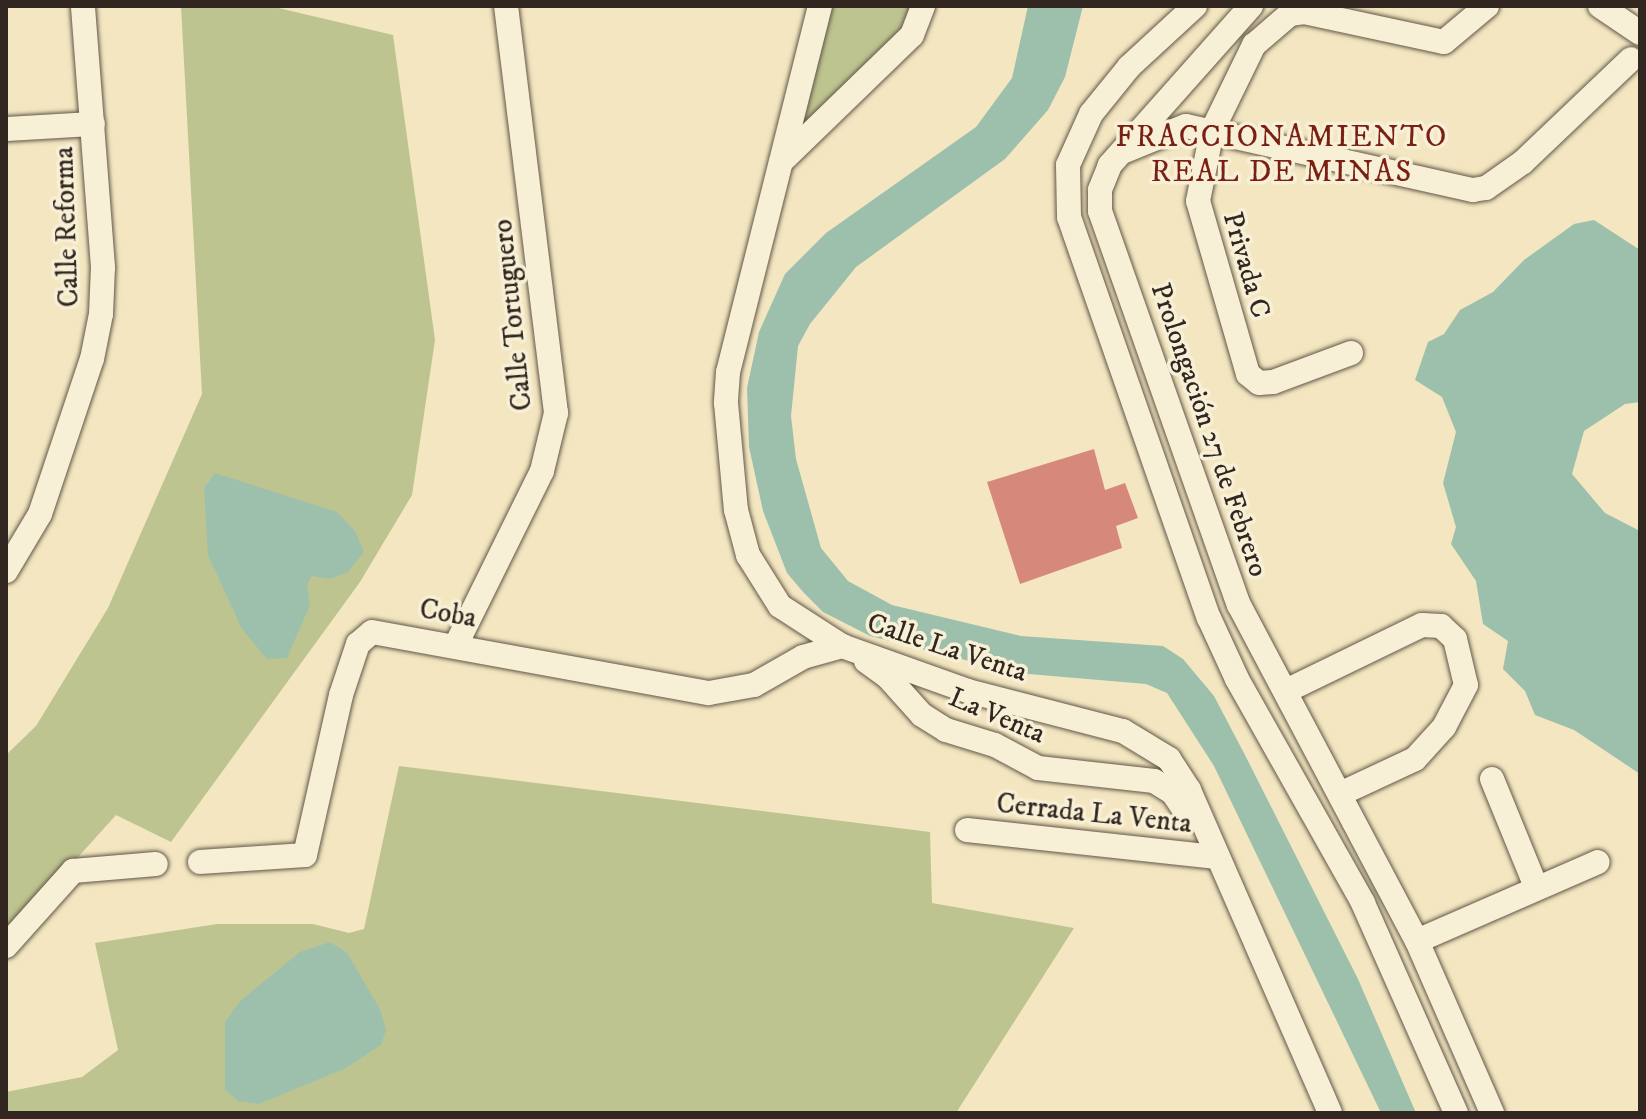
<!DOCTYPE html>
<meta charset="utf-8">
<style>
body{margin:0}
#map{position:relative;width:1646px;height:1119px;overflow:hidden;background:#f3e6c0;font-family:"IM FELL DW Pica",serif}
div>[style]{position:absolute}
.green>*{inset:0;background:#bec490}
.water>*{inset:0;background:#9dc0ad}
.building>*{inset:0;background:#d6897b}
.roads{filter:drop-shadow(0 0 2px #625748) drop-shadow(0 0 2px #625748)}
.minor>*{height:24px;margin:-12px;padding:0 12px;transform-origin:12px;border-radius:12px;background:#f7efd6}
span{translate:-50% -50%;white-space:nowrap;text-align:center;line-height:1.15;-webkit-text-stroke:7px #f7efd6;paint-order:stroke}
.street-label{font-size:28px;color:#322720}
.neighbourhood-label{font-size:30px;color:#7a1f14;letter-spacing:2px}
.frame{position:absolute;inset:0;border:8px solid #322720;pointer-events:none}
</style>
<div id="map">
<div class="green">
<div style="clip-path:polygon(181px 6px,270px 6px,393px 35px,435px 340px,412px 495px,360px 582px,171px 842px,116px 815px,6px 937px,6px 755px,36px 726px,108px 608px,202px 394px)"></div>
<div style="clip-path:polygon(820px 6px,923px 6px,781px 162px)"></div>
<div style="clip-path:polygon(399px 766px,930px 832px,932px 903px,1074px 928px,956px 1113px,8px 1113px,6px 1092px,82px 1077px,118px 1050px,95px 943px,217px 924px,313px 924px,349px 933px,364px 929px)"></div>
</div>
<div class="water">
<div style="clip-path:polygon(1028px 6px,1083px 6px,1065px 77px,1048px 110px,1005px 159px,856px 267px,810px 324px,798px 346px,791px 416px,796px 459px,821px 548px,848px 581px,892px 605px,1021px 636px,1163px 646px,1183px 659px,1214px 696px,1245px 755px,1358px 979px,1416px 1113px,1381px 1113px,1214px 766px,1167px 693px,1146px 684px,1017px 673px,870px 636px,823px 612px,804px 593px,787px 573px,763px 511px,749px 447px,747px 388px,759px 332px,785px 274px,826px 233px,976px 127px,1012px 78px)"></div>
<div style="clip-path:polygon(1594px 220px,1640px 250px,1640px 402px,1625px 404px,1584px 431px,1572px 474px,1605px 513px,1640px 531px,1640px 774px,1574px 730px,1535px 715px,1525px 691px,1503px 669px,1508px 641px,1483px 624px,1476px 581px,1451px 544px,1456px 527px,1443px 483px,1456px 432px,1442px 397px,1415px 380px,1428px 342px,1444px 334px,1460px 310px,1493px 292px,1524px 260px,1574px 224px)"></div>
<div style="clip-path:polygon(215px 473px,337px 512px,355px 531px,364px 552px,348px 572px,330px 579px,312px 576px,307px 585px,310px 605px,287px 658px,267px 659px,242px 629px,208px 555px,204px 488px)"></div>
<div style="clip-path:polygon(330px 942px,347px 953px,380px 1009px,386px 1030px,381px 1045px,346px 1068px,259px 1104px,238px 1101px,225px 1090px,225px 1022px,240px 1001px,300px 952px)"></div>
</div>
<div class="building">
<div style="clip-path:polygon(1094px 449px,1105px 490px,1125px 483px,1138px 518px,1116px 526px,1122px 548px,1020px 584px,987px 482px)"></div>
</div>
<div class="roads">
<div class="minor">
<div style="left:820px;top:6px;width:377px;rotate:104.1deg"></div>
<div style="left:728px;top:372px;width:31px;rotate:94deg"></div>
<div style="left:726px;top:403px;width:107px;rotate:84.7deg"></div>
<div style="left:736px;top:510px;width:47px;rotate:75.1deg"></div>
<div style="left:748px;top:555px;width:60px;rotate:57.9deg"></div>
<div style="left:780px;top:606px;width:74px;rotate:32.8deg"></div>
<div style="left:842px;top:646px;width:134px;rotate:19.7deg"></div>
<div style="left:968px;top:691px;width:160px;rotate:14.5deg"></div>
<div style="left:1123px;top:731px;width:54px;rotate:31.3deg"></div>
<div style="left:1169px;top:759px;width:37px;rotate:57deg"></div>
<div style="left:1189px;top:790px;width:352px;rotate:66.4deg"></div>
<div style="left:1195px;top:6px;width:90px;rotate:137.3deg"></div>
<div style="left:1129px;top:67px;width:60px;rotate:129deg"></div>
<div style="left:1091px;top:114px;width:56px;rotate:114.3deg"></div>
<div style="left:1068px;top:165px;width:52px;rotate:88.9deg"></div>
<div style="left:1069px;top:217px;width:425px;rotate:70.8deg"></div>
<div style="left:1209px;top:618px;width:67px;rotate:65.3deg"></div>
<div style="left:1237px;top:679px;width:257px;rotate:60.6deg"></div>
<div style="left:1363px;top:903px;width:230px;rotate:66.1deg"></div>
<div style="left:1251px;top:6px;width:213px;rotate:131.6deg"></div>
<div style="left:1110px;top:165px;width:27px;rotate:112deg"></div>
<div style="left:1100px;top:190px;width:21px;rotate:90deg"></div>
<div style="left:1100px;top:211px;width:418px;rotate:70.6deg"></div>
<div style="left:1239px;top:605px;width:380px;rotate:62.1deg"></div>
<div style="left:1417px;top:941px;width:188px;rotate:66.4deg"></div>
<div style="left:1600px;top:6px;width:48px;rotate:34deg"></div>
<div style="left:6px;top:129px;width:87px;rotate:-3.3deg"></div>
<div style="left:1125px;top:151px;width:66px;rotate:-22.3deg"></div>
<div style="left:1186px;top:126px;width:294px;rotate:12.6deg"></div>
<div style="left:1473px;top:190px;width:13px;rotate:-9deg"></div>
<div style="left:1486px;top:188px;width:45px;rotate:-35.1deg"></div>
<div style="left:1523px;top:162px;width:149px;rotate:-43.6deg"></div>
<div style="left:781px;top:162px;width:182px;rotate:-44.1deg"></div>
<div style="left:912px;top:35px;width:31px;rotate:-69deg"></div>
<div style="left:1351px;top:353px;width:83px;rotate:159.6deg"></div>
<div style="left:1273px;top:382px;width:14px;rotate:176deg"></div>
<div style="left:1259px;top:383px;width:14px;rotate:-141deg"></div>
<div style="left:1248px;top:374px;width:180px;rotate:-106.1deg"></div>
<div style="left:1198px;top:201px;width:71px;rotate:-78.7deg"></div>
<div style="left:1212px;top:131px;width:96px;rotate:-64deg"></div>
<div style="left:1254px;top:45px;width:48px;rotate:-40.7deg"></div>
<div style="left:1290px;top:14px;width:14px;rotate:-8deg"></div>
<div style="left:1304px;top:12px;width:143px;rotate:12.1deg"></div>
<div style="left:1444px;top:42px;width:56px;rotate:-39.9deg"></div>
<div style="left:6px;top:571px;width:66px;rotate:-59.2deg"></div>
<div style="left:40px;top:514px;width:163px;rotate:-71.5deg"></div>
<div style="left:92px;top:359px;width:46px;rotate:-78.7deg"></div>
<div style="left:101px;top:314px;width:47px;rotate:-87.6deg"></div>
<div style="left:103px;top:267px;width:262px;rotate:-94.4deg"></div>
<div style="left:456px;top:645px;width:194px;rotate:-63.7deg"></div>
<div style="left:542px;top:471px;width:60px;rotate:-76.4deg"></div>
<div style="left:556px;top:413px;width:410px;rotate:-97deg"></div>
<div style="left:866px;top:661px;width:26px;rotate:36deg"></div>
<div style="left:887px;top:676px;width:52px;rotate:48.1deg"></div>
<div style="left:922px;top:715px;width:28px;rotate:32deg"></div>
<div style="left:946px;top:730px;width:51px;rotate:17deg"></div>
<div style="left:995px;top:745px;width:49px;rotate:28.1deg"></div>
<div style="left:1038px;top:768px;width:117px;rotate:6.4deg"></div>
<div style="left:1154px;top:781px;width:22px;rotate:32deg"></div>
<div style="left:1173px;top:793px;width:29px;rotate:56deg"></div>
<div style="left:1288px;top:690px;width:149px;rotate:-25.9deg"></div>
<div style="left:1422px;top:625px;width:19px;rotate:3deg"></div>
<div style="left:1441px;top:626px;width:19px;rotate:43deg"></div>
<div style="left:1455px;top:639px;width:47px;rotate:76.6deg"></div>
<div style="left:1466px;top:685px;width:47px;rotate:117.6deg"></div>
<div style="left:1444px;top:727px;width:43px;rotate:132.2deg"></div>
<div style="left:1415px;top:759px;width:83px;rotate:155deg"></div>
<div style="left:1492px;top:779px;width:117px;rotate:67.8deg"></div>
<div style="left:967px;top:830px;width:249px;rotate:6.2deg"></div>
<div style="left:200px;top:862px;width:105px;rotate:-3.8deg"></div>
<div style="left:305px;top:855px;width:164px;rotate:-77.3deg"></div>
<div style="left:341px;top:695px;width:54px;rotate:-71.6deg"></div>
<div style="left:358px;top:644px;width:18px;rotate:-41deg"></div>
<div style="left:372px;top:632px;width:342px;rotate:10.3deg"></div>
<div style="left:709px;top:693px;width:46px;rotate:-10.1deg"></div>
<div style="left:754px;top:685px;width:56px;rotate:-29.7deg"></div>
<div style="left:803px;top:657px;width:41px;rotate:-15.8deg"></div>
<div style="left:1417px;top:941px;width:197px;rotate:-23.6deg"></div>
<div style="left:6px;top:946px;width:101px;rotate:-48.2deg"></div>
<div style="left:73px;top:871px;width:83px;rotate:-4.8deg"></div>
</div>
</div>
<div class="street-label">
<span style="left:67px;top:227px;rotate:-92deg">Calle Reforma</span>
<span style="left:1246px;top:265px;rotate:74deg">Privada C</span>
<span style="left:513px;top:315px;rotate:-96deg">Calle Tortuguero</span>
<span style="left:1209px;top:430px;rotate:71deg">Prolongación 27 de Febrero</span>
<span style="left:448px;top:614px;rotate:10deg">Coba</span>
<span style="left:947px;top:648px;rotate:18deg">Calle La Venta</span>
<span style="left:997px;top:716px;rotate:23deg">La Venta</span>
<span style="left:1094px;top:814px;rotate:6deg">Cerrada La Venta</span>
</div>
<div class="neighbourhood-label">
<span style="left:1282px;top:155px">FRACCIONAMIENTO<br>REAL DE MINAS</span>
</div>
<div class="frame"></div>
</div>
